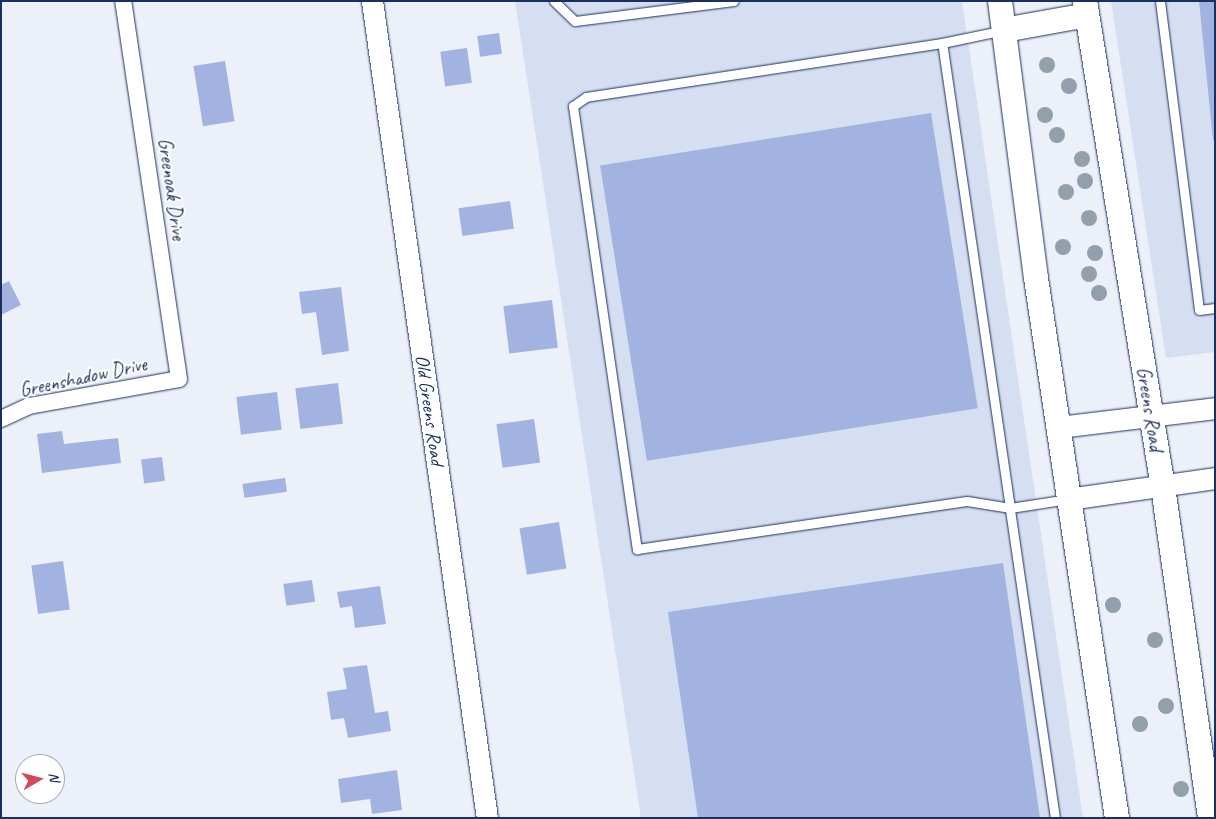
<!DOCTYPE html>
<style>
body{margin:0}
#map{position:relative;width:1216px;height:819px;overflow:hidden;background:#ecf0f9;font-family:Caveat,sans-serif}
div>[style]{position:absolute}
.built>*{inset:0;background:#d6def2}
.building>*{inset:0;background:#a2b3e2;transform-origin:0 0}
.roads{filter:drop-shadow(0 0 1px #1b2f5e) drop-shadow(0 0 1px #1b2f5e)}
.service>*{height:9px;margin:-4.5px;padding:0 4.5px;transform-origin:4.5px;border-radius:4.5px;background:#fff}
.minor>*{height:16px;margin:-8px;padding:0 8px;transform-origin:8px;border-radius:8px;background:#fff}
.tertiary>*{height:21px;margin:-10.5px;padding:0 10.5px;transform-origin:10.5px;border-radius:10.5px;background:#fff}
.secondary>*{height:24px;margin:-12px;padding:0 12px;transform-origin:12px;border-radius:12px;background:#fff}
.trees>*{width:16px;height:16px;margin:-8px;border-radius:50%;background:#939fab}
span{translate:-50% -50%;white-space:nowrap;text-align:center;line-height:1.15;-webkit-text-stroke:4px #fff;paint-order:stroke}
.street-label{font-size:20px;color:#1b2f5e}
.frame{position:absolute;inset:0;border:2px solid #1b2f5e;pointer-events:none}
.north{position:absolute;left:15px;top:754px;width:50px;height:50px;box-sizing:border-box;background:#fff;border:1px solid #a4acbf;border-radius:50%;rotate:82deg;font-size:14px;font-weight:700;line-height:20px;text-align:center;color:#1b2f5e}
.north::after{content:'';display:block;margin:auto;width:18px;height:22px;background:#d1495b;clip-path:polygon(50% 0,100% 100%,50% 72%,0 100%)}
</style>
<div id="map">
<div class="built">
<div style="clip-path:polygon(515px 1px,962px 1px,1083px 818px,641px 818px)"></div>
<div style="clip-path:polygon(1111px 1px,1215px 1px,1215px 352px,1166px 358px)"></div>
</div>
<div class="building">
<div style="clip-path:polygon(1199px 1px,1215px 1px,1215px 140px,1213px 140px)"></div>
<div style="left:499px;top:33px;width:21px;height:22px;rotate:82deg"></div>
<div style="left:467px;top:48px;width:35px;height:27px;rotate:82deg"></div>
<div style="left:225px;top:61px;width:61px;height:32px;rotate:81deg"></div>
<div style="left:931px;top:113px;width:299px;height:335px;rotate:81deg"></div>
<div style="left:510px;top:201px;width:28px;height:52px;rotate:82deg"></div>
<div style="clip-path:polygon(9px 281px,21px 305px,1px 315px,1px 285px)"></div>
<div style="clip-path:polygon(341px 287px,349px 351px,322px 355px,316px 312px,302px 314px,299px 292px)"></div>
<div style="left:552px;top:300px;width:48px;height:49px;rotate:83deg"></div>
<div style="left:338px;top:383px;width:41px;height:43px;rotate:83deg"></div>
<div style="left:277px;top:392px;width:38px;height:41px;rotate:83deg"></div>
<div style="left:534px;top:419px;width:44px;height:38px;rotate:82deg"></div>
<div style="clip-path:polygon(62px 431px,64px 444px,118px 438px,121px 463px,42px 473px,37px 434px)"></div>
<div style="left:162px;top:457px;width:24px;height:21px;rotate:83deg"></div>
<div style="left:285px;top:478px;width:14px;height:43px;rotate:82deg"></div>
<div style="left:559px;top:522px;width:47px;height:40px;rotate:81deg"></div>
<div style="left:63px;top:561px;width:49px;height:32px;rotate:82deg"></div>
<div style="clip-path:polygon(1003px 563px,1040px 818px,698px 818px,668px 612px)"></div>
<div style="left:312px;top:580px;width:22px;height:29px;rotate:82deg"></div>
<div style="clip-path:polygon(380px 586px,386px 624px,355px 628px,352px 606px,340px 608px,337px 592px)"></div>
<div style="clip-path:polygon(367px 665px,375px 713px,388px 711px,391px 731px,348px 738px,344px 718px,331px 720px,327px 692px,347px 689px,343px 668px)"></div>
<div style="clip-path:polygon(397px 770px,402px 810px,372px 814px,370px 799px,341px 803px,338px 779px)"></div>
</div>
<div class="roads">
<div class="service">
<div style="left:554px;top:1px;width:29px;rotate:44deg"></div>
<div style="left:575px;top:21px;width:160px;rotate:-7.2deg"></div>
<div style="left:1160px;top:1px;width:311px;rotate:82.8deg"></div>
<div style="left:1199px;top:310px;width:16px;rotate:-7deg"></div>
<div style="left:942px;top:43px;width:360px;rotate:171.4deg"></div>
<div style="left:586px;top:97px;width:16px;rotate:145deg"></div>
<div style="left:573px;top:106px;width:448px;rotate:81.8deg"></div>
<div style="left:637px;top:549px;width:333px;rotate:-8.3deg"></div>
<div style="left:967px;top:501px;width:44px;rotate:9.2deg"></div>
<div style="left:1010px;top:508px;width:470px;rotate:-98.3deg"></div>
<div style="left:942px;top:43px;width:63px;rotate:-11.8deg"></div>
<div style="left:1055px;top:818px;width:313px;rotate:-98.3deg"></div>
<div style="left:1010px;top:508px;width:59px;rotate:-8.8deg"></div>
</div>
<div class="minor">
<div style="left:1px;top:419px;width:31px;rotate:-25deg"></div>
<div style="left:29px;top:406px;width:152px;rotate:-10.2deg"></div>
<div style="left:179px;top:379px;width:382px;rotate:-98.4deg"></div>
</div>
<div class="tertiary">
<div style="left:372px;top:1px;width:825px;rotate:81.99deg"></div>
<div style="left:1059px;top:427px;width:157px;rotate:-6.9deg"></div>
<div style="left:1068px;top:499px;width:148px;rotate:-8.1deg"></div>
</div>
<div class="secondary">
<div style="left:1000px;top:1px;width:279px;rotate:82.6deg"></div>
<div style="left:1036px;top:278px;width:546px;rotate:81.47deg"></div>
<div style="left:1085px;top:1px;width:492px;rotate:80.9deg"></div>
<div style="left:1163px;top:487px;width:334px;rotate:81.9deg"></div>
<div style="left:1004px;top:30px;width:84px;rotate:-10.2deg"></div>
</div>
</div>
<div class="trees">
<div style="left:1047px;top:65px"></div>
<div style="left:1069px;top:86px"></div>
<div style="left:1045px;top:115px"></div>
<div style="left:1057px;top:135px"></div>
<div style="left:1082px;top:159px"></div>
<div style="left:1085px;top:181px"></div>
<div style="left:1066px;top:192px"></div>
<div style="left:1089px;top:218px"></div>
<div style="left:1063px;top:247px"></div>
<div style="left:1095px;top:253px"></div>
<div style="left:1089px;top:274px"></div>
<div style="left:1099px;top:293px"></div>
<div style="left:1113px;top:605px"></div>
<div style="left:1155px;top:640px"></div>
<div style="left:1166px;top:706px"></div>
<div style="left:1140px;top:724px"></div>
<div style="left:1181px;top:789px"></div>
</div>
<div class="street-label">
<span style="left:172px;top:189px;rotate:82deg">Greenoak Drive</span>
<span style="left:83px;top:377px;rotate:-12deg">Greenshadow Drive</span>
<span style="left:1150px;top:409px;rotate:81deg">Greens Road</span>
<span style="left:430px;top:410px;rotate:82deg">Old Greens Road</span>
</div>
<div class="frame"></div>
<div class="north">N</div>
</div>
